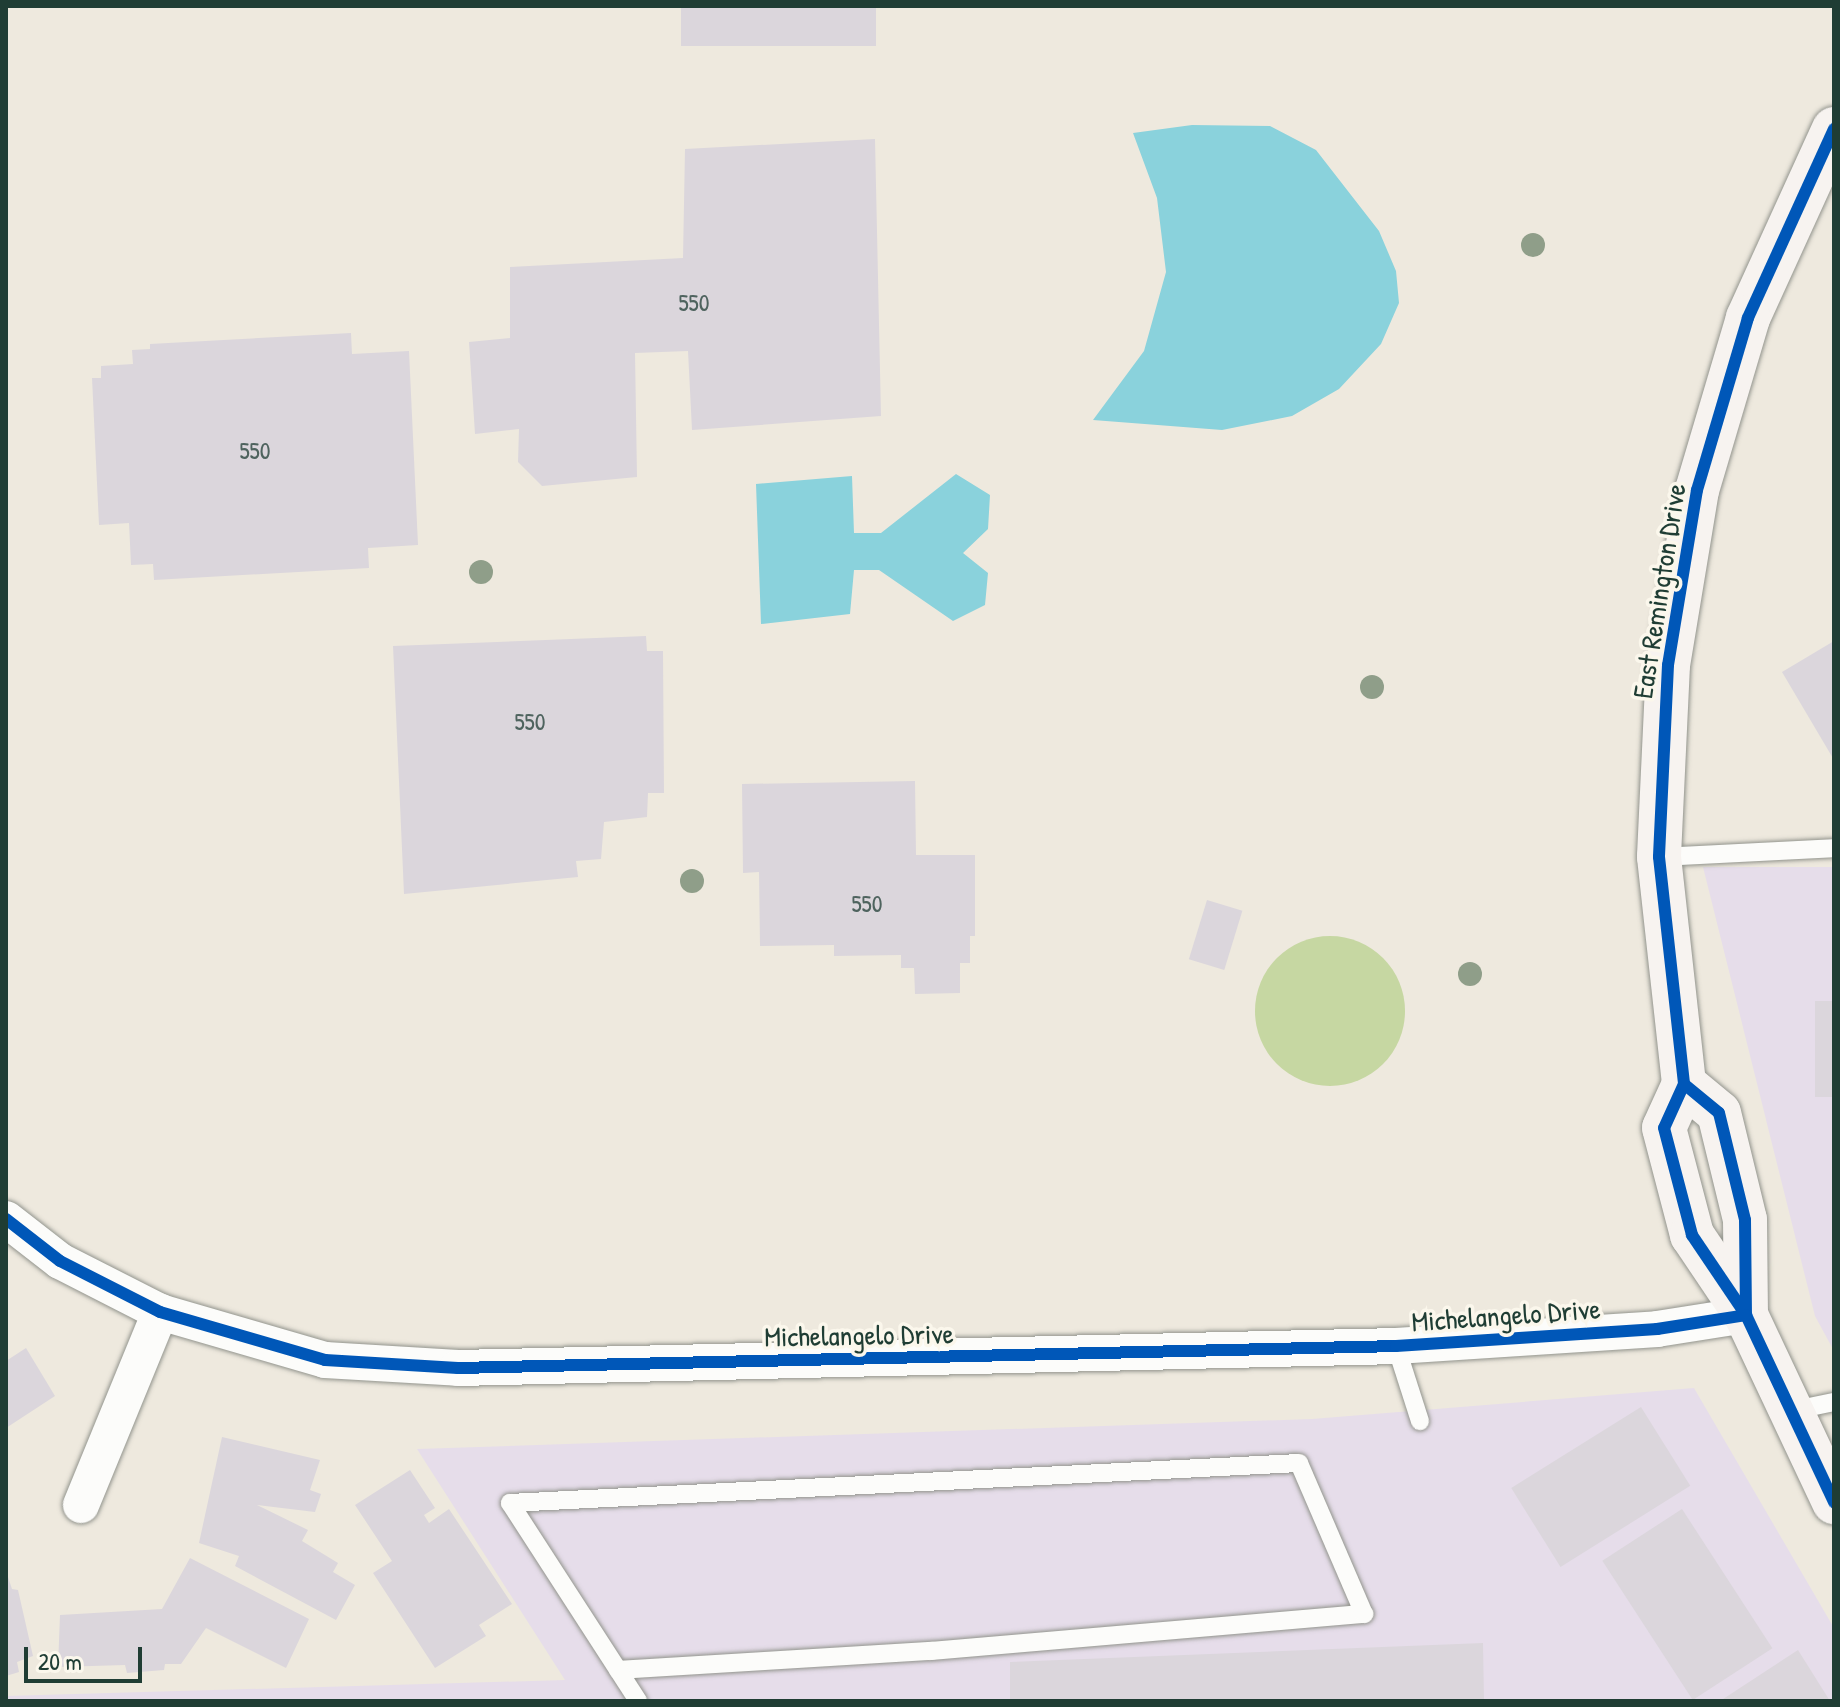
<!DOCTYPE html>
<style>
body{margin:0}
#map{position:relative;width:1840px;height:1707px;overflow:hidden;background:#eee9de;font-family:"Patrick Hand",sans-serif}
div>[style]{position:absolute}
.built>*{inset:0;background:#e6ddea}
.green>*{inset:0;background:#c6d7a2}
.round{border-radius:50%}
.water>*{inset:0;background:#8ad2dc}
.building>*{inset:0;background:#dbd6dc;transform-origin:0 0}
.roads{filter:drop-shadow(0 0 2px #92948d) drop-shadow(0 0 2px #92948d)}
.lane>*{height:18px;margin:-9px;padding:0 9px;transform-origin:9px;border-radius:9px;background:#fcfcfa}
.street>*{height:36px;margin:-18px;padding:0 18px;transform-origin:18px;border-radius:18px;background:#fcfcfa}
.secondary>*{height:44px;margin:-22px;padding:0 22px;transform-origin:22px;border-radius:22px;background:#f7f3f0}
.cycleway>*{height:12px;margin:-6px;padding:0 6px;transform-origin:6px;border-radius:6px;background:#0057b8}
.trees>*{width:24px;height:24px;margin:-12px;border-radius:50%;background:#8f9e89}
span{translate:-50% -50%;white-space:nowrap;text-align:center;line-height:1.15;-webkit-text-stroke:7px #fbf7ec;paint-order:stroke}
.number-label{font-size:24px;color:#4e635e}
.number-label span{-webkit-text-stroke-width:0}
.street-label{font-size:28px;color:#1f3d34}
.frame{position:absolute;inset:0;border:8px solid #1f3d34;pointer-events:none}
.scale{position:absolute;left:24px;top:1647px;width:118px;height:36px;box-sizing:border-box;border:4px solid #1f3d34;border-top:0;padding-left:10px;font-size:24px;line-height:28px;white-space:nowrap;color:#1f3d34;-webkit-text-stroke:6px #fbf7ec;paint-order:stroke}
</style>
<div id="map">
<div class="built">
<div style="clip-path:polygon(1703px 867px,1834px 867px,1834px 1351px,1815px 1316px)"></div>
<div style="clip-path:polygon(1694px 1388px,1834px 1628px,1834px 1701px,6px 1701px,6px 1696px,565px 1680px,417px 1449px,1312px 1419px)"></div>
</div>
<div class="green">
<div class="round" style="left:1255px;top:936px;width:150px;height:150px"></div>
</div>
<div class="water">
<div style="clip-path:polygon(1192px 125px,1270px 126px,1316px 150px,1379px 231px,1396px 271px,1399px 303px,1381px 344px,1339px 389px,1292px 416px,1222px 430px,1093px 420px,1144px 351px,1166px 272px,1157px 198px,1133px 133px)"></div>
<div style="clip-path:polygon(956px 474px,990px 495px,988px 529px,963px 553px,988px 573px,985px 605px,953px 621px,879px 570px,854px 570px,850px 614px,761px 624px,756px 484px,852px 476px,854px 533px,881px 533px)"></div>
</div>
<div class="building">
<div style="left:681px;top:6px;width:195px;height:40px"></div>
<div style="clip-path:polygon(875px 139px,881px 416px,692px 430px,688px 351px,635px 353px,637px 477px,542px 486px,518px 462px,519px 429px,475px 434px,469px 342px,510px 338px,510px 267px,683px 258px,685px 149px)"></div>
<div style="clip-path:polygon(351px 333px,352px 354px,409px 351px,418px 545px,368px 548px,369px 568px,154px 580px,153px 564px,131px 565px,129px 523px,99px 525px,92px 378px,101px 378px,101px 366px,133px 364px,132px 350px,150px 349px,150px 344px)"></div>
<div style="clip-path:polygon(646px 636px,647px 651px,663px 651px,664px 793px,648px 793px,647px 817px,604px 822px,601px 859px,576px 861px,578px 877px,404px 894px,393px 646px)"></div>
<div style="clip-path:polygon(1834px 641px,1834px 760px,1782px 672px)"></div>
<div style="clip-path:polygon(915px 781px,916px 855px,975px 855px,975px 936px,970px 936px,970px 963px,960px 963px,960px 993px,915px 994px,914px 968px,901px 968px,901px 955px,834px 956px,834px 945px,760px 946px,759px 872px,743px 873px,742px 784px)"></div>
<div style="left:1207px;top:900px;width:37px;height:62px;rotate:17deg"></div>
<div style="left:1834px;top:1001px;width:96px;height:19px;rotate:90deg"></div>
<div style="clip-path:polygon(26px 1348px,55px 1396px,6px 1428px,6px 1361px)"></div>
<div style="left:1641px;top:1407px;width:93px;height:153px;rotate:58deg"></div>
<div style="clip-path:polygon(222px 1437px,320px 1460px,310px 1490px,321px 1494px,315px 1512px,257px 1505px,308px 1530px,302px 1541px,338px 1563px,333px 1572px,355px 1585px,336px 1620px,235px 1566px,239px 1556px,199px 1543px)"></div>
<div style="clip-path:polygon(410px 1470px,435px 1508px,424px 1515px,429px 1523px,449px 1509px,512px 1604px,479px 1625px,486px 1636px,435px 1668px,373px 1573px,392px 1561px,355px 1505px)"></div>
<div style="left:1682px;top:1509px;width:166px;height:95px;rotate:57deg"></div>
<div style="clip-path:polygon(190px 1558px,309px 1619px,286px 1668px,206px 1628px,181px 1664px,165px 1664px,164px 1670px,127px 1673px,125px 1665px,58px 1667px,60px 1615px,162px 1609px)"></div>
<div style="clip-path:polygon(6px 1571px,12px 1589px,18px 1590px,33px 1656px,17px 1662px,19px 1672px,6px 1676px)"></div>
<div style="clip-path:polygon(1483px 1643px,1484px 1701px,1010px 1701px,1010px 1662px)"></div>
<div style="clip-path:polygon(1798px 1650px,1830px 1701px,1720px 1701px)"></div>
</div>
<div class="roads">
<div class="lane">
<div style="left:1659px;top:857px;width:175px;rotate:-2.9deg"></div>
<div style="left:1396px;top:1346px;width:79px;rotate:72.3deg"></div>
<div style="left:1790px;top:1411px;width:45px;rotate:-11.6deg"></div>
<div style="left:618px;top:1670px;width:314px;rotate:-3.5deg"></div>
<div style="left:931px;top:1651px;width:435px;rotate:-4.9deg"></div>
<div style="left:1364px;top:1614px;width:164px;rotate:-113.3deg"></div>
<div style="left:1299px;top:1463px;width:790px;rotate:177.1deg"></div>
<div style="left:510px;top:1503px;width:236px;rotate:57.1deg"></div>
</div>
<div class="street">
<div style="left:6px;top:1219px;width:68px;rotate:37.9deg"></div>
<div style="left:60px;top:1261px;width:112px;rotate:27deg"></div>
<div style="left:160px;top:1312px;width:172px;rotate:16.2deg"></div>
<div style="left:325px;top:1360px;width:133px;rotate:3.4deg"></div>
<div style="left:458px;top:1368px;width:938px;rotate:-1.34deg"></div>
<div style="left:1396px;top:1346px;width:262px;rotate:-3.7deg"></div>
<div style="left:1657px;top:1329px;width:90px;rotate:-8.9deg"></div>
<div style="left:81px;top:1505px;width:209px;rotate:-67.7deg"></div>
</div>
<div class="secondary">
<div style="left:1834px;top:129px;width:208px;rotate:114.5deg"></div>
<div style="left:1748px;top:318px;width:179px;rotate:106.5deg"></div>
<div style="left:1697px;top:490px;width:177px;rotate:99.4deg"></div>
<div style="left:1668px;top:665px;width:192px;rotate:92.7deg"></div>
<div style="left:1659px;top:857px;width:228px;rotate:83.7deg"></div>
<div style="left:1684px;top:1084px;width:48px;rotate:114.4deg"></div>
<div style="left:1664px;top:1128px;width:111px;rotate:75.3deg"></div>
<div style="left:1692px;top:1235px;width:97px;rotate:56deg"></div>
<div style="left:1746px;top:1315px;width:207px;rotate:64.8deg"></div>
<div style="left:1684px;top:1084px;width:45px;rotate:39.6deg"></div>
<div style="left:1719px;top:1113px;width:110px;rotate:76.3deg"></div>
<div style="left:1745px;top:1220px;width:95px;rotate:89.4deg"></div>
</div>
</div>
<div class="cycleway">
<div style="left:1834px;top:129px;width:208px;rotate:114.5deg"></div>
<div style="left:1748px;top:318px;width:179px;rotate:106.5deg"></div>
<div style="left:1697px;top:490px;width:177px;rotate:99.4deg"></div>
<div style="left:1668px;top:665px;width:192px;rotate:92.7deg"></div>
<div style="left:1659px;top:857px;width:228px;rotate:83.7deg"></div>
<div style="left:1684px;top:1084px;width:48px;rotate:114.4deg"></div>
<div style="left:1664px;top:1128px;width:111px;rotate:75.3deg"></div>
<div style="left:1692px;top:1235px;width:97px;rotate:56deg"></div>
<div style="left:1746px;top:1315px;width:207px;rotate:64.8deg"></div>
<div style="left:1684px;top:1084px;width:45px;rotate:39.6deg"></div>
<div style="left:1719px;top:1113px;width:110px;rotate:76.3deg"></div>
<div style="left:1745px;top:1220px;width:95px;rotate:89.4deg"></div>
<div style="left:6px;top:1219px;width:68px;rotate:37.9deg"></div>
<div style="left:60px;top:1261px;width:112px;rotate:27deg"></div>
<div style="left:160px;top:1312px;width:172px;rotate:16.2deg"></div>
<div style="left:325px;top:1360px;width:133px;rotate:3.4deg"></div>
<div style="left:458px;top:1368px;width:938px;rotate:-1.34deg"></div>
<div style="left:1396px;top:1346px;width:262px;rotate:-3.7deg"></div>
<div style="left:1657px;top:1329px;width:90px;rotate:-8.9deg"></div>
</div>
<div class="trees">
<div style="left:1533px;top:245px"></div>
<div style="left:481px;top:572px"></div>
<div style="left:1372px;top:687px"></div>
<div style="left:692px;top:881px"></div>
<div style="left:1470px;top:974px"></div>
</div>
<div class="number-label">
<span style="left:694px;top:303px">550</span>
<span style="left:255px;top:451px">550</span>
<span style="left:530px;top:722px">550</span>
<span style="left:867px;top:904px">550</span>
</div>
<div class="street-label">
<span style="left:1659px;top:591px;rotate:-81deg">East Remington Drive</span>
<span style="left:1506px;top:1315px;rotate:-4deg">Michelangelo Drive</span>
<span style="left:859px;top:1335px;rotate:-1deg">Michelangelo Drive</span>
</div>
<div class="frame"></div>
<div class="scale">20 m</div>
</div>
